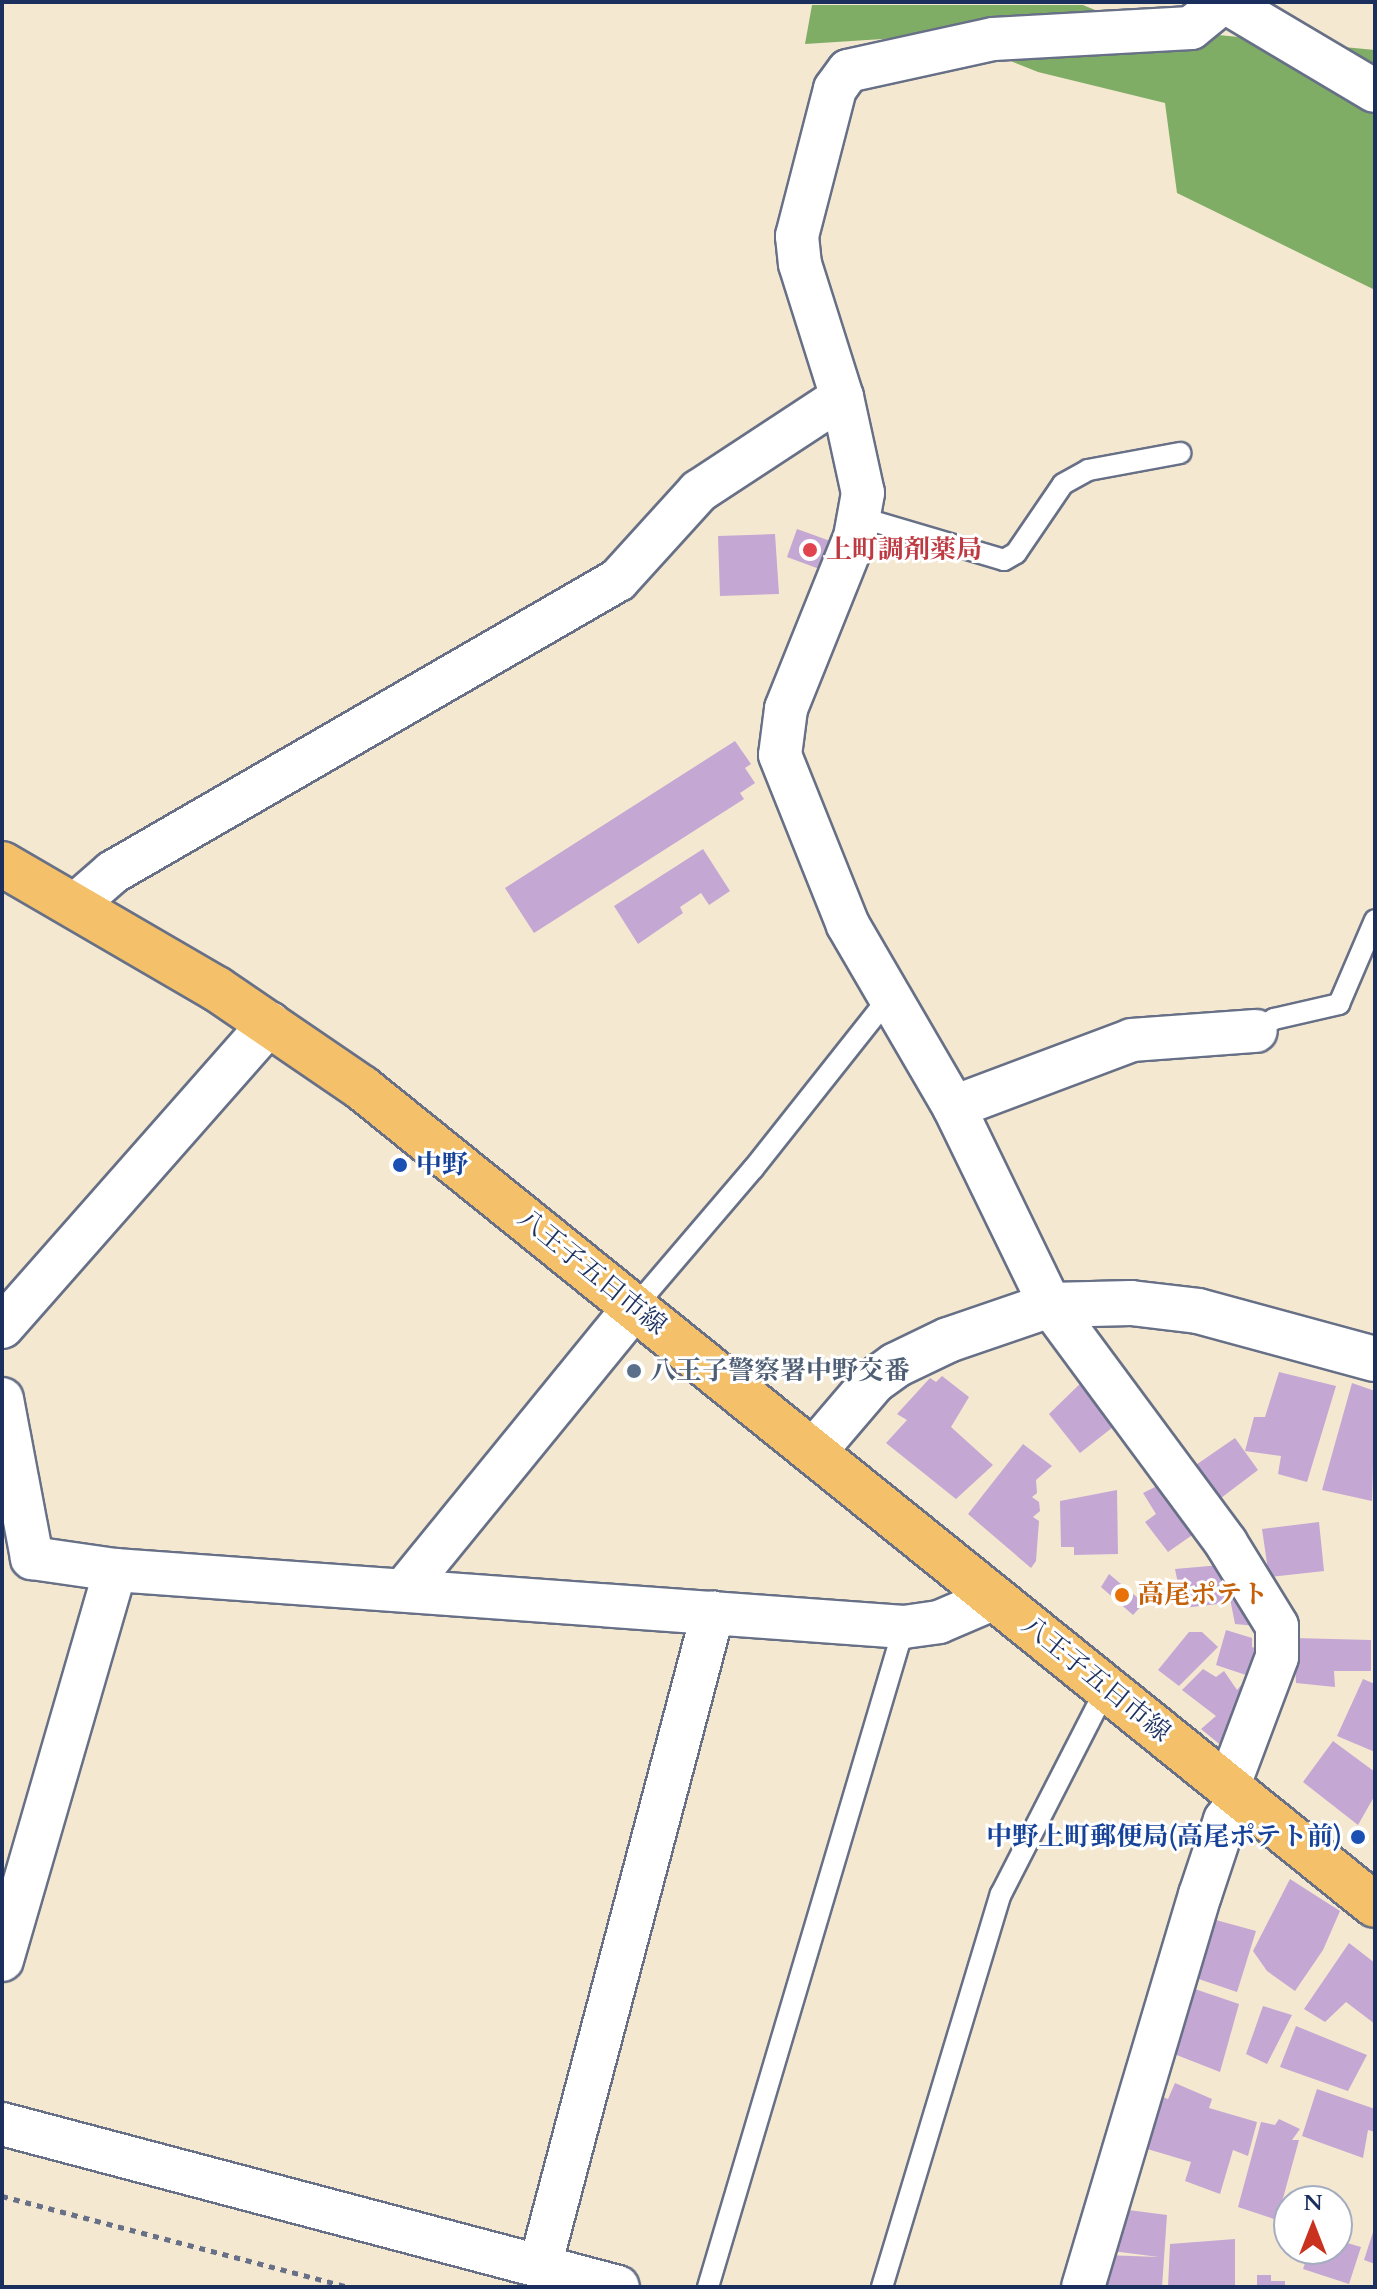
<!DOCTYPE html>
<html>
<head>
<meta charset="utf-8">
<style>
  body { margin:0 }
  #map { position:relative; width:1377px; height:2289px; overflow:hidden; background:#f4e8d1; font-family:Cardo,"Noto Serif JP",serif }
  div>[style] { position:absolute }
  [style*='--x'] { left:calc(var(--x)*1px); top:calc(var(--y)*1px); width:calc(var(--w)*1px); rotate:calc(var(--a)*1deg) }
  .forest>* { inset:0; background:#80ad66 }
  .building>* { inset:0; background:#c4a7d3 }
  .path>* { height:5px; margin-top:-2.5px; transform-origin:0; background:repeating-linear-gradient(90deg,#677086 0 6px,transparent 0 12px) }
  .roads { filter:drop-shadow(2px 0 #677086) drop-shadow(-2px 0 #677086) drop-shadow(0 2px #677086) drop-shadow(0 -2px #677086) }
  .service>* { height:20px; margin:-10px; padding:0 10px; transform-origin:10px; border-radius:10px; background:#fff }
  .minor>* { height:42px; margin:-21px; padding:0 21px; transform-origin:21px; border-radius:21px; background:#fff }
  .tertiary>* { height:44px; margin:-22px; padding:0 22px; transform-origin:22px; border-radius:22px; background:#fff }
  .primary>* { height:44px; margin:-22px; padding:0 22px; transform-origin:22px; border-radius:22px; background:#f4c16a }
  .dots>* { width:22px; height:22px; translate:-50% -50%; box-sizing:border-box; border:4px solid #fff; border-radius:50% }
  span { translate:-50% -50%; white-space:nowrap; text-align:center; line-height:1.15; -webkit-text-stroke:6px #fff; paint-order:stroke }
  .health-label { font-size:26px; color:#be3a42; font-weight:700 }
  .left { translate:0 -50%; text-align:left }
  .transit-label { font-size:26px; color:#164399; font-weight:700 }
  .right { translate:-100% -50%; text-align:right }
  .street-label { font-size:26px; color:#1b2f5e }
  .service-label { font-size:26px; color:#4e5e75; font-weight:700 }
  .food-label { font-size:26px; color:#c56008; font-weight:700 }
  .frame { position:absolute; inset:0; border:4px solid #1b2f5e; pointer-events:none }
  .north { position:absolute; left:1273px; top:2185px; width:80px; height:80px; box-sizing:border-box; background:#fff; border:2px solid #a4acbf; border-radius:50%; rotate:0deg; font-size:22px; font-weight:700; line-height:32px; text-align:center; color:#1b2f5e }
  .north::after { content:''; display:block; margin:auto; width:28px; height:36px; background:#c8321e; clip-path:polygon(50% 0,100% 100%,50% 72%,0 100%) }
</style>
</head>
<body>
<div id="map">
  <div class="forest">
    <div style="clip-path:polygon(812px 5px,1083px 5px,1165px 39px,1208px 34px,1375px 50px,1375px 290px,1177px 193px,1165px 103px,1038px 72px,945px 35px,805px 44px)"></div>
  </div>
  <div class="building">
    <div style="clip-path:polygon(797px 529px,833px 542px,822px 570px,787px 557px)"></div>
    <div style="clip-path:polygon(775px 534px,779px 594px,720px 596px,718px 536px)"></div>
    <div style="clip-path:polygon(735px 741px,751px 764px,745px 768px,755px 783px,740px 793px,744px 799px,534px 933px,505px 888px)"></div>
    <div style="clip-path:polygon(703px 849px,730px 891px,709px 905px,701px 893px,680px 907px,683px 913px,638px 944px,614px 906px)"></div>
    <div style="clip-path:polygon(1279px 1372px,1336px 1386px,1307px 1482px,1278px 1474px,1281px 1456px,1245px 1451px,1254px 1417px,1265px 1417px)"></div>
    <div style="clip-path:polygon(942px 1376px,969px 1397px,951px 1427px,993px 1465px,956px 1499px,886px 1443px,907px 1420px,897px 1414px,930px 1378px,936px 1382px)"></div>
    <div style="clip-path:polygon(1087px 1377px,1122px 1420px,1080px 1453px,1049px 1414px)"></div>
    <div style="clip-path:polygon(1352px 1383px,1375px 1391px,1372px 1501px,1322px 1490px)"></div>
    <div style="clip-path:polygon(1235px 1438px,1258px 1470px,1217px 1501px,1190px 1469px)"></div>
    <div style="clip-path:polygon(1023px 1444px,1052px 1466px,1036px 1480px,1037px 1493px,1032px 1497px,1039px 1502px,1040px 1511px,1033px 1517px,1039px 1521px,1036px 1561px,1031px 1568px,968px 1514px)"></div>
    <div style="clip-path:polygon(1161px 1484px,1198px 1531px,1168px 1552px,1145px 1522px,1156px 1514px,1143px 1493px)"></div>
    <div style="clip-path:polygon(1117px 1490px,1118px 1554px,1074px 1555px,1074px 1547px,1061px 1547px,1060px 1501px)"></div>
    <div style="clip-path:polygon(1319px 1522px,1324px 1571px,1269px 1577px,1262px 1529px)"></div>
    <div style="clip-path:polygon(1221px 1565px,1226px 1603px,1183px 1608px,1175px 1569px)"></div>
    <div style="clip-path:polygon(1109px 1574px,1144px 1603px,1133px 1615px,1101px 1587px)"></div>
    <div style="clip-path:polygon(1227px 1583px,1268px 1627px,1235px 1624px)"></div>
    <div style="clip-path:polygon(1226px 1630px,1252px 1638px,1252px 1647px,1268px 1653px,1261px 1680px,1216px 1665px)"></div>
    <div style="clip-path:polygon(1189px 1632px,1202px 1632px,1218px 1647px,1179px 1686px,1158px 1670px)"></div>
    <div style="clip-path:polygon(1294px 1638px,1371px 1640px,1371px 1671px,1334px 1671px,1335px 1687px,1296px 1683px)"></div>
    <div style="clip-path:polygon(1203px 1669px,1216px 1677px,1224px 1671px,1237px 1690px,1243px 1683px,1258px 1701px,1234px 1756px,1201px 1729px,1216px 1716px,1182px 1690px)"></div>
    <div style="clip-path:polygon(1363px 1679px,1375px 1684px,1375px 1752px,1337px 1736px)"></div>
    <div style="clip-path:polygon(1333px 1741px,1375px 1772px,1375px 1795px,1358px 1825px,1303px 1782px)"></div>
    <div style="clip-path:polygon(1290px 1879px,1340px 1911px,1323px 1950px,1295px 1991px,1267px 1971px,1253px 1951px)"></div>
    <div style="clip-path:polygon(1205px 1917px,1256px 1931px,1237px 1992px,1187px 1975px)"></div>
    <div style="clip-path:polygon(1349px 1943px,1375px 1963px,1375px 2024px,1346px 2002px,1325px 2022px,1304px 2009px)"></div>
    <div style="clip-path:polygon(1189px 1987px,1239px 2004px,1220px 2072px,1169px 2052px)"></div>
    <div style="clip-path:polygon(1263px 2006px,1292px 2015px,1267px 2064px,1246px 2054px)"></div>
    <div style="clip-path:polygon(1296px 2026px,1367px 2055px,1348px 2091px,1280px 2067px)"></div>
    <div style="clip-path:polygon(1175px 2083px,1212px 2099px,1209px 2108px,1257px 2122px,1248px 2156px,1233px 2150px,1220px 2194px,1185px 2181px,1191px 2162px,1144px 2148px,1158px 2095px,1168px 2099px)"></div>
    <div style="clip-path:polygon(1317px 2089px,1375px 2109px,1375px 2132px,1368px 2130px,1363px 2158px,1302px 2136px)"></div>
    <div style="clip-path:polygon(1279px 2119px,1300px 2129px,1292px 2140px,1299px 2140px,1277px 2220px,1238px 2207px,1261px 2122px,1275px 2125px)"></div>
    <div style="clip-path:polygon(1113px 2208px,1167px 2215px,1162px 2287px,1104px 2287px,1104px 2255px,1159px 2257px,1112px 2251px)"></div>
    <div style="clip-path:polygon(1374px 2229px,1375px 2229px,1375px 2264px,1364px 2260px)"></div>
    <div style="clip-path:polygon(1235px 2239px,1235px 2287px,1168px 2287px,1170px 2244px)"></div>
    <div style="clip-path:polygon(1337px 2240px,1361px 2247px,1349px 2284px,1303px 2269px,1310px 2249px,1337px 2249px)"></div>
    <div style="clip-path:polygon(1257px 2275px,1271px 2275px,1271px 2281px,1285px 2281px,1285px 2287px,1257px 2287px)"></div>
  </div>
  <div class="path">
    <div style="--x:2;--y:2196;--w:360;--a:14.7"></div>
  </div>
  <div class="roads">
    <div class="service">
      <div style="--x:859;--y:517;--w:151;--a:16.5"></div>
      <div style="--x:1004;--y:560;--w:14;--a:-30"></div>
      <div style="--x:1016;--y:553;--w:83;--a:-55.7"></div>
      <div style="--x:1063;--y:484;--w:29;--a:-29"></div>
      <div style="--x:1088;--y:470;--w:94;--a:-10.5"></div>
      <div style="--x:1256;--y:1031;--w:22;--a:-34"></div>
      <div style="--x:1274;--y:1019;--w:67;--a:-13"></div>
      <div style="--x:1339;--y:1004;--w:91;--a:-66.8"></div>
      <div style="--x:635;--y:1307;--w:182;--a:-49.5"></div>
      <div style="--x:753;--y:1169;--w:221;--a:-51.6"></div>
      <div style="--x:708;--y:2287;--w:688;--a:-73.46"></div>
      <div style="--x:882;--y:2287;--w:411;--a:-73.2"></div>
      <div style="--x:1001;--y:1894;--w:230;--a:-62.9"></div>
    </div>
    <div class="minor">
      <div style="--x:1223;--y:2;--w:41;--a:140.9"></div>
      <div style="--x:1191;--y:28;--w:198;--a:176.8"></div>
      <div style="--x:993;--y:39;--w:148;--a:167.6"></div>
      <div style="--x:848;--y:71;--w:22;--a:126"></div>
      <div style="--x:835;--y:89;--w:152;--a:104.5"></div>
      <div style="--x:797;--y:236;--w:28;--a:84"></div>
      <div style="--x:800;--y:264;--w:139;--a:72.5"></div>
      <div style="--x:842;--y:397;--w:98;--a:77.7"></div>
      <div style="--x:863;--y:493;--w:45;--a:100.3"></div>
      <div style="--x:855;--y:537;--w:185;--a:111.9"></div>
      <div style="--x:786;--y:709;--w:46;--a:97.4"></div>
      <div style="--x:780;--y:755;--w:183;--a:68.2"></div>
      <div style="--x:848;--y:925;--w:211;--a:59.8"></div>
      <div style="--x:954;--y:1107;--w:220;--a:64.1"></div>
      <div style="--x:1050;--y:1305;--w:296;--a:53.5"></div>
      <div style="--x:1226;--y:1543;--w:97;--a:58.4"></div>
      <div style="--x:1277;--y:1626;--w:31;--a:90"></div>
      <div style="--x:1277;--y:1657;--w:137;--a:110.6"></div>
      <div style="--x:1225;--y:2;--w:174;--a:30.7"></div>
      <div style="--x:75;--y:905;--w:50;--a:-41"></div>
      <div style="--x:113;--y:872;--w:583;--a:-30.04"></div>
      <div style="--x:618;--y:580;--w:120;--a:-47.7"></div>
      <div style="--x:699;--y:491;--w:171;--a:-33.3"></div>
      <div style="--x:954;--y:1107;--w:190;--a:-20.6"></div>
      <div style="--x:1132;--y:1040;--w:124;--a:-4.2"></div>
      <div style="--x:2;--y:1327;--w:405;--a:-48.6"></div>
      <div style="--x:2;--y:1399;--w:162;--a:79.3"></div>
      <div style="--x:32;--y:1558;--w:84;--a:8.2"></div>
      <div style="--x:115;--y:1570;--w:791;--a:4.13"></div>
      <div style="--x:904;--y:1627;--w:35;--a:-8"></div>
      <div style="--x:939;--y:1622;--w:61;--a:-23.2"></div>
      <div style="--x:404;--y:1590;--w:365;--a:-50.8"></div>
      <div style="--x:2;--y:1960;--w:406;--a:-73.8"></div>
      <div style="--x:2;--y:2124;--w:637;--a:14.82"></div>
      <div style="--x:540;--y:2266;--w:676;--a:-75.18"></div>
      <div style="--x:1083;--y:2287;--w:409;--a:-73.4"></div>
      <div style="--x:1200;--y:1895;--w:79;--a:-71.6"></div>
      <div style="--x:1225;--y:1820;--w:29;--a:-52"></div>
    </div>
    <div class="tertiary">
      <div style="--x:815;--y:1450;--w:91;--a:-49.5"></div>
      <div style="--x:874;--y:1381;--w:27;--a:-36"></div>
      <div style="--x:896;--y:1365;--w:58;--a:-25.7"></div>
      <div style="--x:948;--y:1340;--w:108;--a:-18.9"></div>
      <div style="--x:1050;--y:1305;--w:81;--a:-1.4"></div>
      <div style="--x:1131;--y:1303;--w:67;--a:6.8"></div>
      <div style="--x:1198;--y:1311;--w:183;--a:15.2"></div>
    </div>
    <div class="primary">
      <div style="--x:2;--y:864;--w:249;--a:30.2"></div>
      <div style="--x:217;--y:989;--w:176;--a:34.3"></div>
      <div style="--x:362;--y:1088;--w:1301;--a:38.89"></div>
    </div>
  </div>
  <div class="dots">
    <div style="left:810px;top:550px;background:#e0444e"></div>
    <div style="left:400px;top:1165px;background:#1a4fb4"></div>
    <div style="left:634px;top:1371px;background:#5c6f8a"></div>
    <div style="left:1122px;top:1595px;background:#e8710a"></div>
    <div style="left:1358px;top:1837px;background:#1a4fb4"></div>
  </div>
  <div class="health-label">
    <span class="left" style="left:826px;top:550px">上町調剤薬局</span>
  </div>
  <div class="transit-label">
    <span class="left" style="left:416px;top:1165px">中野</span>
    <span class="right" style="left:1342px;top:1837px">中野上町郵便局(高尾ポテト前)</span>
  </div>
  <div class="street-label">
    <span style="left:592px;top:1272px;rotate:39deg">八王子五日市線</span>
    <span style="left:1096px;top:1679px;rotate:39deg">八王子五日市線</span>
  </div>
  <div class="service-label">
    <span class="left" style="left:650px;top:1371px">八王子警察署中野交番</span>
  </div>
  <div class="food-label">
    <span class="left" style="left:1138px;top:1595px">高尾ポテト</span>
  </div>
  <div class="frame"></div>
  <div class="north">N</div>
</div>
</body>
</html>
